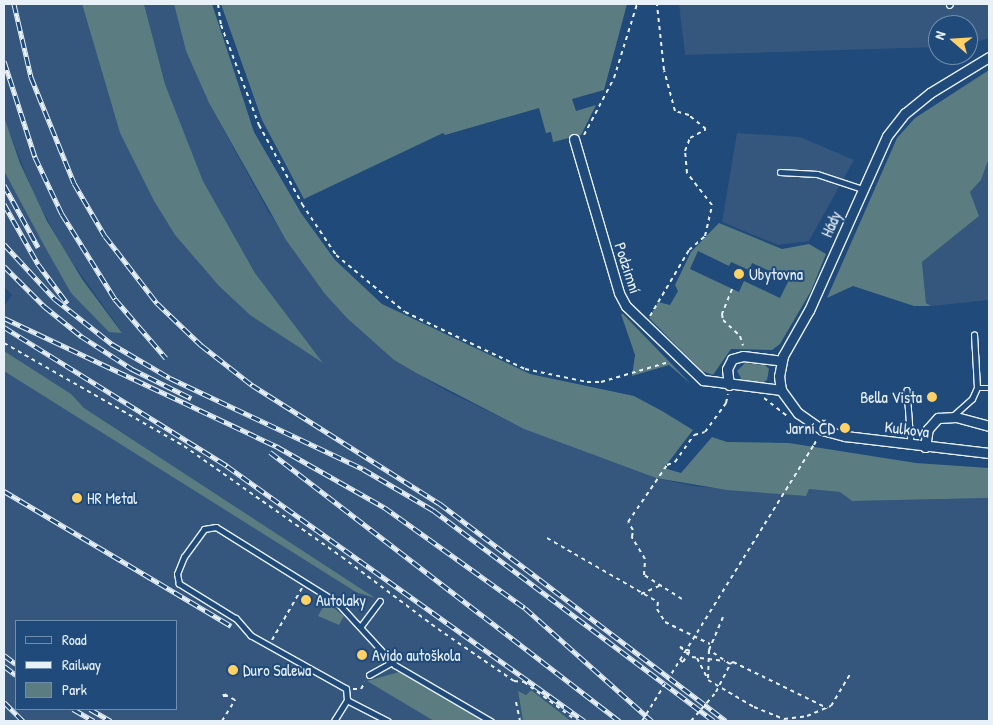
<!DOCTYPE html>
<html>
<head>
<meta charset="utf-8">
<style>
  body { margin:0 }
  #map { position:relative; width:993px; height:725px; overflow:hidden; background:#1f4a7a; font-family:"Patrick Hand",sans-serif }
  div>[style] { position:absolute }
  [style*='--x'] { left:calc(var(--x)*1px); top:calc(var(--y)*1px); width:calc(var(--w)*1px); rotate:calc(var(--a)*1deg) }
  .built>* { inset:0; background:#35577e }
  .green>* { inset:0; background:#5b7c81 }
  .path>* { height:2px; margin-top:-1px; transform-origin:0; background:repeating-linear-gradient(90deg,#e8f1f8 0 4px,transparent 0 8px) }
  .roads { filter:drop-shadow(1px 0 #e8f1f8) drop-shadow(-1px 0 #e8f1f8) drop-shadow(0 1px #e8f1f8) drop-shadow(0 -1px #e8f1f8) }
  .service>* { height:4.5px; margin:-2.25px; padding:0 2.25px; transform-origin:2.25px; border-radius:2.25px; background:#1f4a7a }
  .minor>* { height:9px; margin:-4.5px; padding:0 4.5px; transform-origin:4.5px; border-radius:4.5px; background:#1f4a7a }
  .rail>* { height:5px; margin-top:-2.5px; transform-origin:0; background:repeating-linear-gradient(90deg,#1f4a7a 0 9px,#e8f1f8 0 18px); box-sizing:border-box; border-block:1px solid #e8f1f8 }
  .path-bridge>* { height:2px; margin-top:-1px; transform-origin:0; background:repeating-linear-gradient(90deg,#e8f1f8 0 4px,transparent 0 8px) }
  .dots>* { width:14px; height:14px; translate:-50% -50%; box-sizing:border-box; border:2px solid #1f4a7a; border-radius:50% }
  span { translate:-50% -50%; white-space:nowrap; text-align:center; line-height:1.15; -webkit-text-stroke:4px #1f4a7a; paint-order:stroke }
  .street-label { font-size:16px; color:#e8f1f8 }
  .poi-label { font-size:16px; color:#e8f1f8 }
  .left { translate:0 -50%; text-align:left }
  .right { translate:-100% -50%; text-align:right }
  .frame { position:absolute; inset:0; border:5px solid #e8f1f8; pointer-events:none }
  .legend { position:absolute; left:15px; top:620px; width:162px; height:90px; box-sizing:border-box; background:#1f4a7a; border:1px solid #6f8dac; margin:0; padding:6px 9px; list-style:none; font-size:15px; color:#e8f1f8 }
  .legend li { display:flex; align-items:center; gap:10px; height:25px }
  .legend b { width:25px; border:1px solid #6f8dac }
  .north { position:absolute; left:928px; top:15px; width:50px; height:50px; box-sizing:border-box; background:#1f4a7a; border:1px solid #6f8dac; border-radius:50%; rotate:289deg; font-size:14px; font-weight:700; line-height:20px; text-align:center; color:#e8f1f8 }
  .north::after { content:''; display:block; margin:auto; width:18px; height:22px; background:#ffd166; clip-path:polygon(50% 0,100% 100%,50% 72%,0 100%) }
</style>
</head>
<body>
<div id="map">
  <div class="built">
    <div style="clip-path:polygon(evenodd,4px 4px,82px 4px,120px 133px,154px 201px,175px 235px,219px 286px,250px 315px,322px 362px,255px 273px,203px 181px,165px 84px,144px 4px,174px 4px,186px 51px,209px 103px,268px 211px,325px 294px,394px 360px,447px 391px,524px 429px,656px 478px,693px 486px,805px 496px,809px 489px,840px 492px,852px 501px,989px 498px,989px 721px,571px 721px,531px 690px,526px 695px,518px 691px,523px 721px,4px 721px,4px 306px,12px 295px,4px 287px,4px 171px,71px 293px,122px 332px,64px 251px,34px 194px,9px 132px,4px 117px,4px 4px,16px 621px,176px 621px,176px 709px,16px 709px,16px 621px)"></div>
    <div style="clip-path:polygon(679px 4px,989px 4px,989px 38px,968px 45px,968px 25px,938px 25px,938px 47px,685px 55px)"></div>
    <div style="clip-path:polygon(737px 133px,800px 137px,854px 160px,809px 241px,778px 245px,722px 222px)"></div>
    <div style="clip-path:polygon(989px 158px,989px 300px,931px 306px,926px 303px,922px 262px,979px 216px,970px 192px,981px 180px)"></div>
  </div>
  <div class="green">
    <div style="clip-path:polygon(82px 4px,144px 4px,165px 84px,203px 181px,255px 273px,323px 363px,250px 315px,219px 286px,175px 235px,154px 201px,120px 133px)"></div>
    <div style="clip-path:polygon(174px 4px,212px 4px,254px 132px,301px 213px,335px 260px,382px 304px,530px 374px,634px 396px,662px 411px,693px 430px,664px 468px,681px 473px,712px 437px,727px 442px,789px 443px,916px 463px,989px 468px,989px 498px,852px 501px,840px 492px,809px 489px,806px 496px,727px 490px,656px 478px,524px 429px,418px 374px,394px 360px,347px 318px,325px 294px,286px 240px,209px 103px,186px 51px)"></div>
    <div style="clip-path:polygon(221px 4px,627px 4px,604px 90px,572px 99px,576px 111px,596px 105px,581px 135px,553px 142px,551px 132px,546px 133px,539px 108px,445px 135px,443px 133px,304px 199px,262px 120px)"></div>
    <div style="clip-path:polygon(989px 70px,989px 158px,981px 180px,970px 192px,979px 216px,922px 262px,926px 303px,931px 306px,914px 306px,853px 286px,827px 298px,897px 138px,915px 118px)"></div>
    <div style="clip-path:polygon(4px 117px,20px 163px,47px 221px,82px 279px,122px 333px,109px 332px,71px 293px,45px 247px,4px 171px)"></div>
    <div style="clip-path:polygon(evenodd,719px 223px,782px 249px,809px 244px,826px 254px,811px 291px,780px 344px,772px 350px,731px 349px,713px 375px,702px 371px,649px 318px,658px 302px,670px 305px,678px 291px,675px 285px,691px 252px,719px 223px,698px 251px,729px 266px,731px 262px,749px 270px,752px 263px,789px 280px,780px 298px,744px 281px,739px 292px,690px 269px,698px 251px)"></div>
    <div style="clip-path:polygon(621px 314px,623px 314px,691px 384px,669px 365px,632px 376px,635px 355px)"></div>
    <div style="clip-path:polygon(4px 351px,71px 394px,84px 408px,375px 598px,356px 592px,4px 371px)"></div>
    <div style="clip-path:polygon(745px 363px,765px 365px,769px 369px,767px 380px,761px 383px,742px 380px,737px 371px)"></div>
    <div style="clip-path:polygon(326px 602px,344px 616px,339px 625px,318px 616px)"></div>
    <div style="clip-path:polygon(399px 672px,475px 716px,482px 721px,434px 721px,367px 681px)"></div>
    <div style="clip-path:polygon(531px 690px,571px 721px,523px 721px,518px 691px,526px 695px)"></div>
  </div>
  <div class="path">
    <div style="--x:218;--y:4;--w:21;--a:82"></div>
    <div style="--x:221;--y:25;--w:107;--a:69.2"></div>
    <div style="--x:259;--y:125;--w:90;--a:61.4"></div>
    <div style="--x:302;--y:204;--w:61;--a:56.3"></div>
    <div style="--x:336;--y:255;--w:89;--a:39.6"></div>
    <div style="--x:405;--y:312;--w:133;--a:25.4"></div>
    <div style="--x:525;--y:369;--w:63;--a:11.8"></div>
    <div style="--x:587;--y:382;--w:14;--a:0"></div>
    <div style="--x:601;--y:382;--w:71;--a:-16.4"></div>
    <div style="--x:584;--y:135;--w:64;--a:-62.2"></div>
    <div style="--x:614;--y:78;--w:77;--a:-72.7"></div>
    <div style="--x:732;--y:289;--w:27;--a:112"></div>
    <div style="--x:722;--y:314;--w:6;--a:81"></div>
    <div style="--x:723;--y:320;--w:23;--a:43"></div>
    <div style="--x:740;--y:336;--w:10;--a:73"></div>
    <div style="--x:650;--y:316;--w:77;--a:-59.4"></div>
    <div style="--x:689;--y:250;--w:21;--a:-41"></div>
    <div style="--x:705;--y:236;--w:32;--a:-77"></div>
    <div style="--x:712;--y:205;--w:41;--a:-128"></div>
    <div style="--x:687;--y:173;--w:22;--a:-95"></div>
    <div style="--x:685;--y:151;--w:14;--a:-69"></div>
    <div style="--x:690;--y:138;--w:18;--a:-29"></div>
    <div style="--x:706;--y:129;--w:22;--a:-141"></div>
    <div style="--x:689;--y:115;--w:15;--a:-164"></div>
    <div style="--x:675;--y:111;--w:42;--a:-105"></div>
    <div style="--x:664;--y:70;--w:66;--a:-96.1"></div>
    <div style="--x:4;--y:343;--w:207;--a:29.8"></div>
    <div style="--x:184;--y:446;--w:193;--a:35.1"></div>
    <div style="--x:342;--y:557;--w:120;--a:36.9"></div>
    <div style="--x:438;--y:629;--w:92;--a:34.4"></div>
    <div style="--x:514;--y:681;--w:10;--a:6"></div>
    <div style="--x:524;--y:682;--w:66;--a:36.3"></div>
    <div style="--x:764;--y:398;--w:31;--a:38"></div>
    <div style="--x:814;--y:445;--w:7;--a:-63"></div>
    <div style="--x:547;--y:538;--w:128;--a:30"></div>
    <div style="--x:658;--y:602;--w:7;--a:98"></div>
    <div style="--x:657;--y:609;--w:15;--a:58"></div>
    <div style="--x:665;--y:622;--w:50;--a:26.1"></div>
    <div style="--x:641;--y:594;--w:20;--a:-24"></div>
    <div style="--x:682;--y:599;--w:45;--a:-147.7"></div>
    <div style="--x:644;--y:575;--w:16;--a:-86"></div>
    <div style="--x:645;--y:559;--w:26;--a:-121"></div>
    <div style="--x:632;--y:537;--w:7;--a:-82"></div>
    <div style="--x:633;--y:530;--w:9;--a:-122"></div>
    <div style="--x:628;--y:522;--w:69;--a:-55.6"></div>
    <div style="--x:667;--y:465;--w:9;--a:-21"></div>
    <div style="--x:675;--y:462;--w:33;--a:-55"></div>
    <div style="--x:694;--y:435;--w:11;--a:-15"></div>
    <div style="--x:705;--y:432;--w:36;--a:-54"></div>
    <div style="--x:726;--y:403;--w:9;--a:-77"></div>
    <div style="--x:723;--y:617;--w:36;--a:113"></div>
    <div style="--x:709;--y:650;--w:30;--a:92"></div>
    <div style="--x:708;--y:680;--w:53;--a:30.4"></div>
    <div style="--x:754;--y:707;--w:32;--a:22"></div>
    <div style="--x:784;--y:719;--w:23;--a:-7"></div>
    <div style="--x:807;--y:716;--w:26;--a:-23"></div>
    <div style="--x:831;--y:706;--w:39;--a:-59"></div>
    <div style="--x:272;--y:640;--w:60;--a:-60"></div>
    <div style="--x:680;--y:647;--w:16;--a:40"></div>
    <div style="--x:692;--y:657;--w:33;--a:7"></div>
    <div style="--x:697;--y:658;--w:22;--a:63"></div>
    <div style="--x:680;--y:660;--w:4;--a:34"></div>
    <div style="--x:683;--y:662;--w:13;--a:-58"></div>
    <div style="--x:690;--y:651;--w:11;--a:-158"></div>
    <div style="--x:730;--y:664;--w:4;--a:-34"></div>
    <div style="--x:733;--y:662;--w:105;--a:26.1"></div>
    <div style="--x:353;--y:689;--w:8;--a:0"></div>
    <div style="--x:361;--y:689;--w:8;--a:-60"></div>
    <div style="--x:516;--y:702;--w:19;--a:78"></div>
    <div style="--x:222;--y:721;--w:25;--a:-58"></div>
    <div style="--x:235;--y:700;--w:13;--a:-151"></div>
    <div style="--x:224;--y:694;--w:2;--a:117"></div>
    <div style="--x:223;--y:696;--w:6;--a:0"></div>
    <div style="--x:691;--y:721;--w:38;--a:-49"></div>
    <div style="--x:716;--y:692;--w:31;--a:-63"></div>
    <div style="--x:730;--y:664;--w:25;--a:-146"></div>
  </div>
  <div class="roads">
    <div class="service">
      <div style="--x:949;--y:5;--w:1;--a:-45"></div>
      <div style="--x:780;--y:172;--w:37;--a:3"></div>
      <div style="--x:817;--y:174;--w:48;--a:18.1"></div>
      <div style="--x:977;--y:388;--w:12;--a:0"></div>
      <div style="--x:907;--y:390;--w:53;--a:85.7"></div>
      <div style="--x:954;--y:415;--w:24;--a:-42"></div>
      <div style="--x:972;--y:399;--w:12;--a:-66"></div>
      <div style="--x:977;--y:388;--w:53;--a:-93.2"></div>
      <div style="--x:361;--y:626;--w:31;--a:-53"></div>
      <div style="--x:369;--y:675;--w:26;--a:-29"></div>
      <div style="--x:347;--y:700;--w:46;--a:27.1"></div>
      <div style="--x:334;--y:721;--w:25;--a:-58"></div>
      <div style="--x:347;--y:700;--w:11;--a:-95"></div>
      <div style="--x:346;--y:689;--w:109;--a:-150.8"></div>
      <div style="--x:251;--y:636;--w:23;--a:-131"></div>
      <div style="--x:236;--y:619;--w:67;--a:-148.4"></div>
      <div style="--x:179;--y:584;--w:10;--a:-101"></div>
      <div style="--x:177;--y:574;--w:18;--a:-68"></div>
      <div style="--x:184;--y:557;--w:34;--a:-54"></div>
      <div style="--x:204;--y:529;--w:12;--a:-9"></div>
      <div style="--x:216;--y:527;--w:144;--a:31.9"></div>
      <div style="--x:338;--y:603;--w:84;--a:47.4"></div>
      <div style="--x:395;--y:665;--w:111;--a:30.3"></div>
    </div>
    <div class="minor">
      <div style="--x:989;--y:57;--w:69;--a:148.6"></div>
      <div style="--x:930;--y:93;--w:32;--a:141"></div>
      <div style="--x:905;--y:113;--w:29;--a:128"></div>
      <div style="--x:887;--y:136;--w:191;--a:114.1"></div>
      <div style="--x:809;--y:310;--w:53;--a:119.5"></div>
      <div style="--x:783;--y:356;--w:20;--a:101"></div>
      <div style="--x:779;--y:376;--w:14;--a:82"></div>
      <div style="--x:781;--y:390;--w:29;--a:54"></div>
      <div style="--x:798;--y:413;--w:29;--a:35"></div>
      <div style="--x:822;--y:430;--w:24;--a:15"></div>
      <div style="--x:845;--y:436;--w:145;--a:6.7"></div>
      <div style="--x:574;--y:139;--w:160;--a:73.7"></div>
      <div style="--x:619;--y:293;--w:15;--a:62"></div>
      <div style="--x:626;--y:306;--w:107;--a:43.9"></div>
      <div style="--x:703;--y:380;--w:79;--a:7.3"></div>
      <div style="--x:729;--y:385;--w:16;--a:-97"></div>
      <div style="--x:727;--y:369;--w:11;--a:-63"></div>
      <div style="--x:732;--y:359;--w:11;--a:-15"></div>
      <div style="--x:743;--y:356;--w:38;--a:7"></div>
      <div style="--x:925;--y:447;--w:18;--a:-81"></div>
      <div style="--x:928;--y:429;--w:15;--a:-48"></div>
      <div style="--x:938;--y:418;--w:18;--a:-3"></div>
      <div style="--x:956;--y:417;--w:34;--a:15"></div>
    </div>
  </div>
  <div class="rail">
    <div style="--x:14;--y:4;--w:75;--a:76.9"></div>
    <div style="--x:31;--y:77;--w:114;--a:67.9"></div>
    <div style="--x:74;--y:183;--w:61;--a:59.7"></div>
    <div style="--x:105;--y:236;--w:85;--a:52.2"></div>
    <div style="--x:157;--y:303;--w:61;--a:43.7"></div>
    <div style="--x:201;--y:345;--w:65;--a:38.1"></div>
    <div style="--x:252;--y:385;--w:221;--a:32.3"></div>
    <div style="--x:439;--y:503;--w:360;--a:37.2"></div>
    <div style="--x:4;--y:61;--w:101;--a:72.1"></div>
    <div style="--x:35;--y:157;--w:63;--a:64.7"></div>
    <div style="--x:62;--y:214;--w:100;--a:58.1"></div>
    <div style="--x:115;--y:299;--w:78;--a:49.2"></div>
    <div style="--x:4;--y:185;--w:71;--a:61.3"></div>
    <div style="--x:4;--y:204;--w:69;--a:60.5"></div>
    <div style="--x:38;--y:264;--w:49;--a:53.4"></div>
    <div style="--x:4;--y:244;--w:75;--a:47.2"></div>
    <div style="--x:55;--y:299;--w:73;--a:38.3"></div>
    <div style="--x:112;--y:344;--w:67;--a:30.4"></div>
    <div style="--x:170;--y:378;--w:213;--a:25.2"></div>
    <div style="--x:363;--y:469;--w:81;--a:30.4"></div>
    <div style="--x:433;--y:510;--w:351;--a:36.9"></div>
    <div style="--x:4;--y:266;--w:57;--a:45"></div>
    <div style="--x:44;--y:306;--w:48;--a:39"></div>
    <div style="--x:81;--y:336;--w:61;--a:32.9"></div>
    <div style="--x:132;--y:369;--w:66;--a:26.2"></div>
    <div style="--x:4;--y:318;--w:301;--a:25.2"></div>
    <div style="--x:276;--y:446;--w:124;--a:29.5"></div>
    <div style="--x:384;--y:507;--w:173;--a:35.6"></div>
    <div style="--x:525;--y:608;--w:170;--a:41.7"></div>
    <div style="--x:4;--y:327;--w:263;--a:31.9"></div>
    <div style="--x:227;--y:466;--w:439;--a:35.5"></div>
    <div style="--x:270;--y:452;--w:441;--a:37.6"></div>
    <div style="--x:4;--y:491;--w:264;--a:30.7"></div>
    <div style="--x:4;--y:655;--w:15;--a:37"></div>
    <div style="--x:4;--y:666;--w:15;--a:37"></div>
    <div style="--x:4;--y:702;--w:27;--a:45"></div>
    <div style="--x:73;--y:709;--w:24;--a:30"></div>
    <div style="--x:90;--y:709;--w:24;--a:30"></div>
  </div>
  <div class="path-bridge">
    <div style="--x:642;--y:721;--w:325;--a:-58.1"></div>
  </div>
  <div class="dots">
    <div style="left:739px;top:274px;background:#ffd166"></div>
    <div style="left:932px;top:397px;background:#ffd166"></div>
    <div style="left:845px;top:428px;background:#ffd166"></div>
    <div style="left:77px;top:498px;background:#ffd166"></div>
    <div style="left:306px;top:600px;background:#ffd166"></div>
    <div style="left:362px;top:655px;background:#ffd166"></div>
    <div style="left:233px;top:670px;background:#ffd166"></div>
  </div>
  <div class="street-label">
    <span style="left:831px;top:224px;rotate:-66deg">Hády</span>
    <span style="left:628px;top:268px;rotate:72deg">Podzimní</span>
    <span style="left:907px;top:429px;rotate:7deg">Kulkova</span>
  </div>
  <div class="poi-label">
    <span class="left" style="left:749px;top:274px">Ubytovna</span>
    <span class="right" style="left:922px;top:397px">Bella Vista</span>
    <span class="right" style="left:835px;top:428px">Jarní ČD</span>
    <span class="left" style="left:87px;top:498px">HR Metal</span>
    <span class="left" style="left:316px;top:600px">Autolaky</span>
    <span class="left" style="left:372px;top:655px">Avido autoškola</span>
    <span class="left" style="left:243px;top:670px">Duro Salewa</span>
  </div>
  <div class="frame"></div>
  <ul class="legend">
  <li><b style="height:6px;background:#1f4a7a"></b>Road</li>
  <li><b style="height:6px;background:#e8f1f8"></b>Railway</li>
  <li><b style="height:14px;background:#5b7c81"></b>Park</li>
  </ul>
  <div class="north">N</div>
</div>
</body>
</html>
